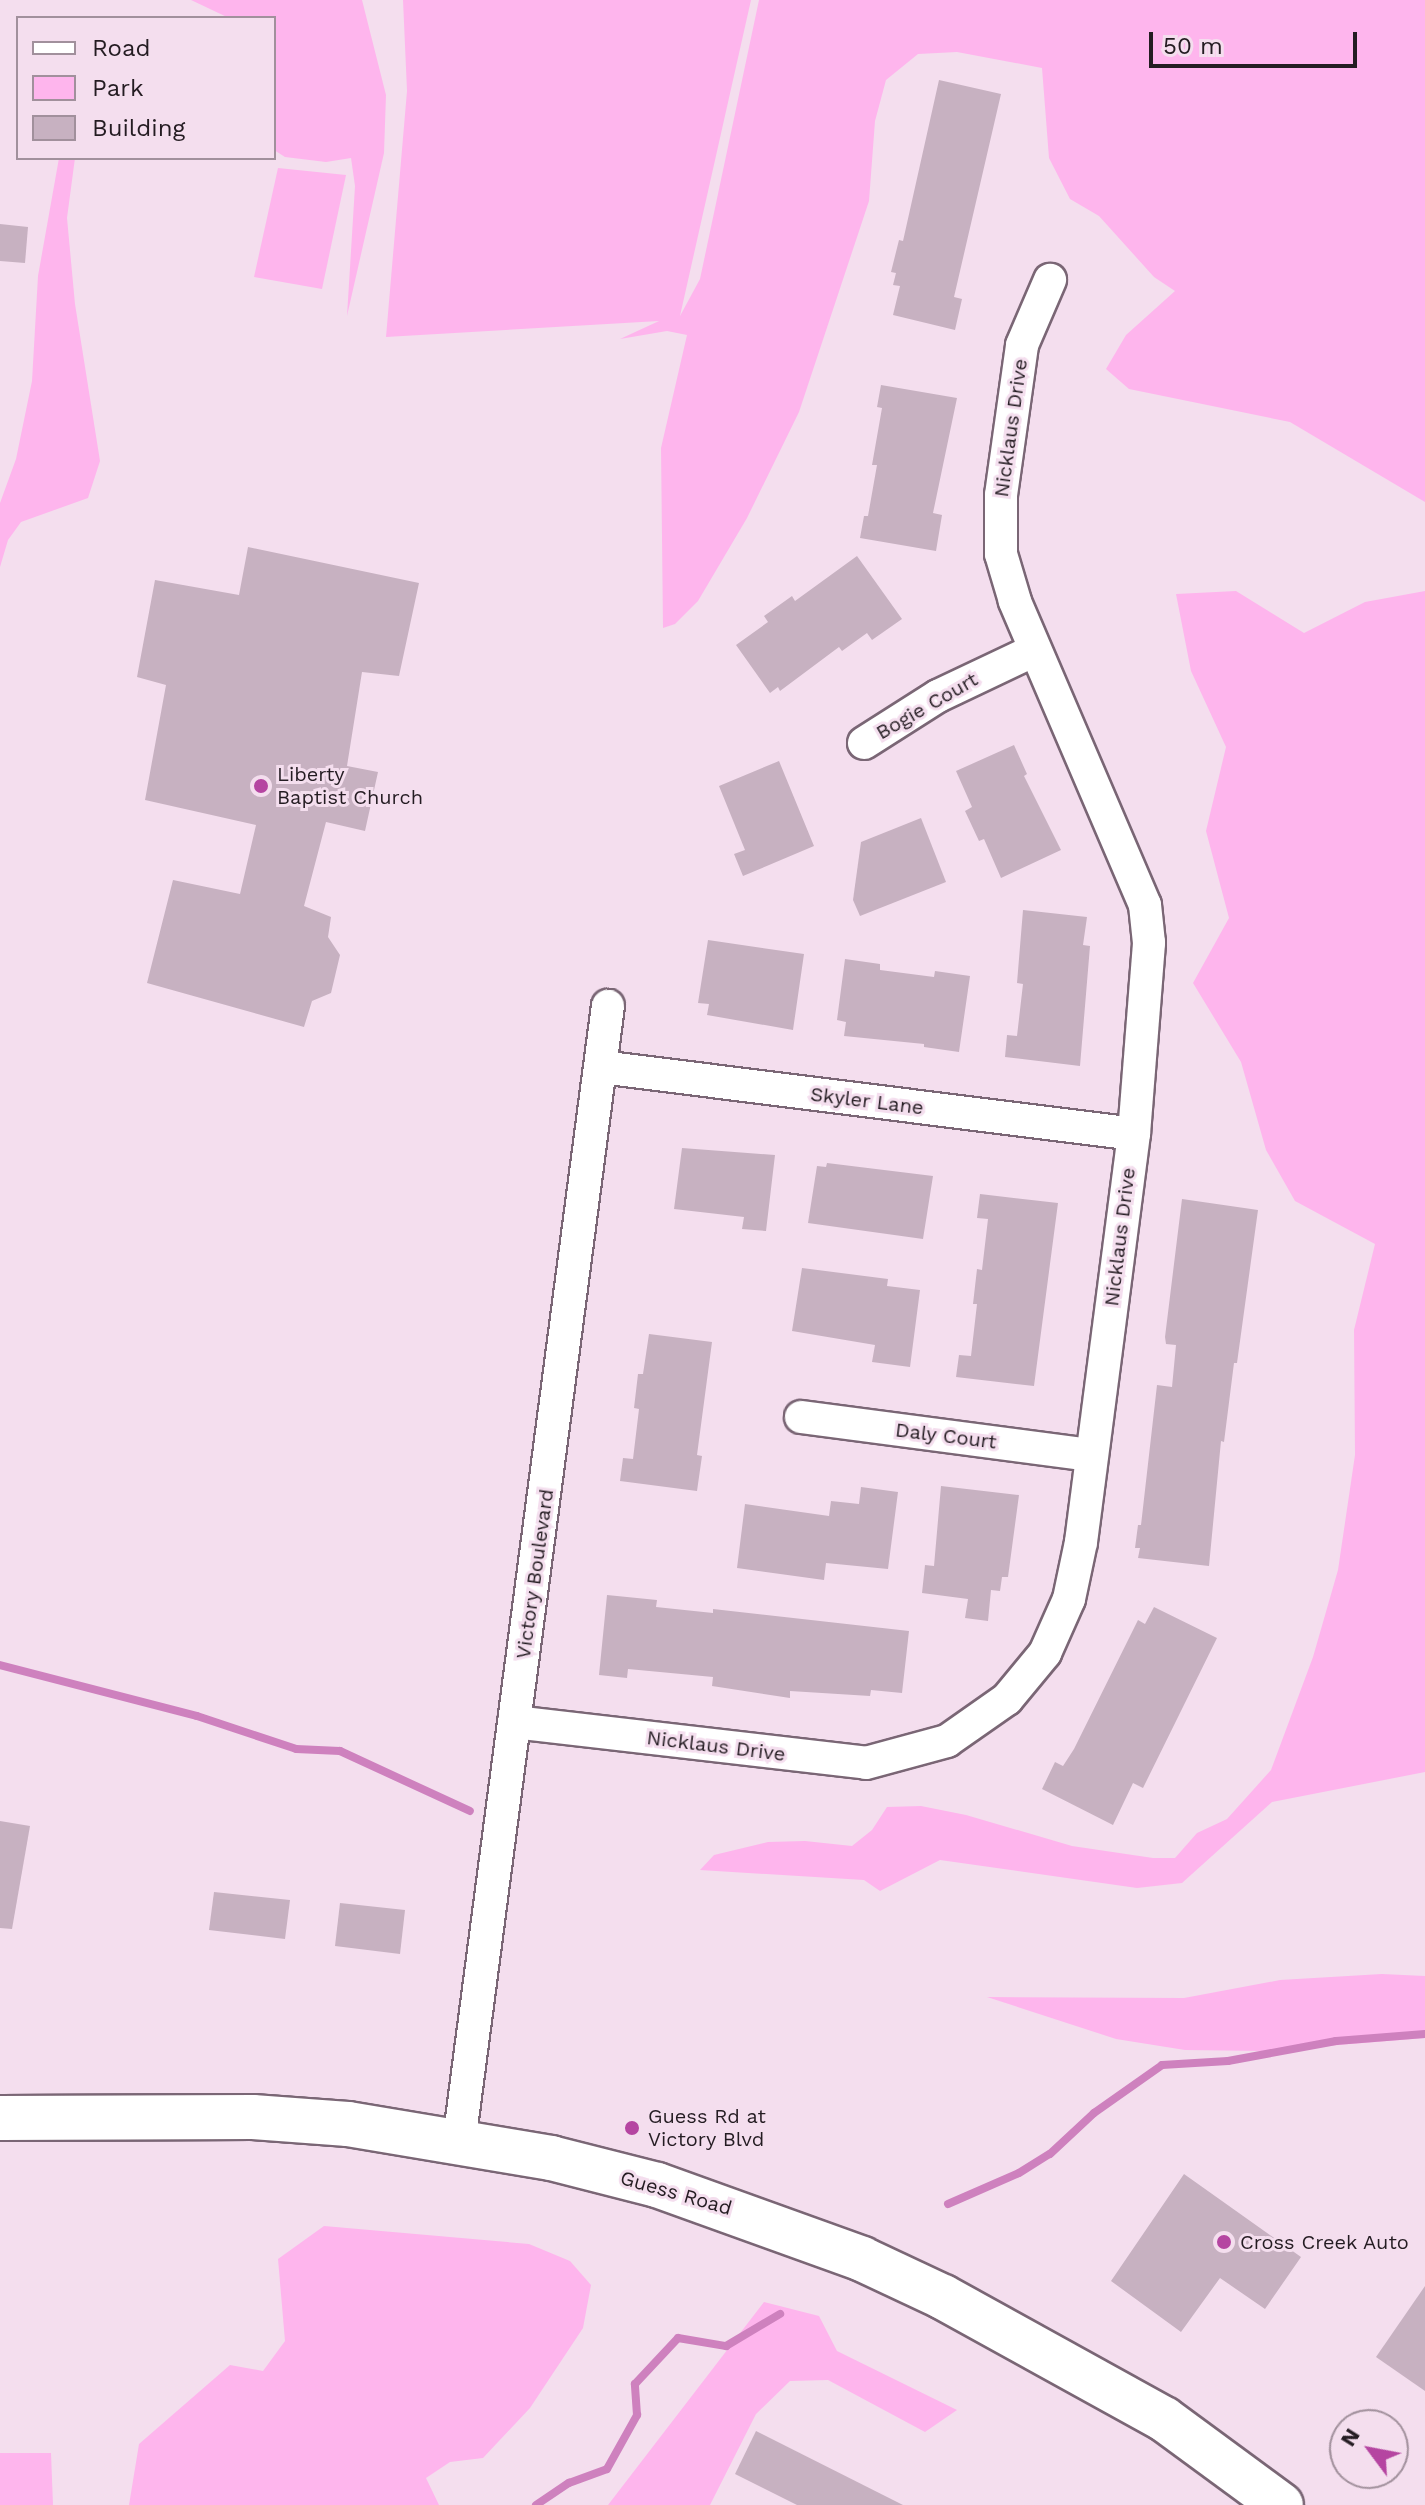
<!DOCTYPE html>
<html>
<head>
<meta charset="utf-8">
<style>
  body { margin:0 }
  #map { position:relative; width:1425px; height:2505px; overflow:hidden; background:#f4deee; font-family:"Work Sans",sans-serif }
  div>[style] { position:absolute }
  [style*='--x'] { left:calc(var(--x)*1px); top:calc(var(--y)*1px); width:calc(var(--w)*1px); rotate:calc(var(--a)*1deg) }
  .green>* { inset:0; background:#feb5ed }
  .stream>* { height:8px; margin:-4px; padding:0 4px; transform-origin:4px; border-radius:4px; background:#ce81be }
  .building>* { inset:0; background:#c7b1c1 }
  .roads { filter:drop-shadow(2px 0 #7a6675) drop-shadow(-2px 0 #7a6675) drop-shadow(0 2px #7a6675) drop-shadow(0 -2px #7a6675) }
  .street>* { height:32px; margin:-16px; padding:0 16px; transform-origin:16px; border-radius:16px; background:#fff }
  .secondary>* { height:44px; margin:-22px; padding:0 22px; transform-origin:22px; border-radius:22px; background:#fff }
  .dots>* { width:22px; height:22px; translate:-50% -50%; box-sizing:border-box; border:4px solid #f4deee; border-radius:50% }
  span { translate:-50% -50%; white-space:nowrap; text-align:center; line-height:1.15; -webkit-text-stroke:6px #f4deee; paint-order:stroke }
  .street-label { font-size:20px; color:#241c22 }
  .poi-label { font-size:20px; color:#241c22 }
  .left { translate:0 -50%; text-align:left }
  .legend { position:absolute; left:16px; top:16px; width:260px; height:144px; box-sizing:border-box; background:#f4deee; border:2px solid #a1909c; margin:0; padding:10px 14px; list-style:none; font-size:24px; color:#241c22 }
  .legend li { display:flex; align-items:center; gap:16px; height:40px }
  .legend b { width:40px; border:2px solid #a1909c }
  .north { position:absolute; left:1329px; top:2409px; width:80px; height:80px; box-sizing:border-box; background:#f4deee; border:2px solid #a1909c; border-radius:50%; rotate:302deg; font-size:22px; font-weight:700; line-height:32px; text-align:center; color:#241c22 }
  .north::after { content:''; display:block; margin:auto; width:28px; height:36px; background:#b545a1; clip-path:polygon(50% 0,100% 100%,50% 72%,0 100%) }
  .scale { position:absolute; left:1149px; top:32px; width:208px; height:36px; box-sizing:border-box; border:4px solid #241c22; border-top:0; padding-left:10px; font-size:24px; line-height:28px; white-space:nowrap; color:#241c22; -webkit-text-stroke:6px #f4deee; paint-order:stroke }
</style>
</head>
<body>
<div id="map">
  <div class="green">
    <div style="clip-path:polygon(191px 0,362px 0,386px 95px,384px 153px,347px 316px,355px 186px,351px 158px,326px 162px,285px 157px,274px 150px,274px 18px,229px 18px)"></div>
    <div style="clip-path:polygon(403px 0,751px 0,680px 316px,700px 279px,759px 0,1425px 0,1425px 502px,1290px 422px,1129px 389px,1106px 369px,1126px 335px,1175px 291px,1154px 277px,1099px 216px,1070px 199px,1049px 158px,1042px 68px,957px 52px,918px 54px,886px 80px,875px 121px,869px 201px,799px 412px,747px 518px,698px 601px,675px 624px,663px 628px,661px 448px,687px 335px,667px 331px,620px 339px,659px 321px,386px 337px,407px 91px)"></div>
    <div style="clip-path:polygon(59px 158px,75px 158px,67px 218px,75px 304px,100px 461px,88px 498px,21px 522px,8px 540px,0 567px,0 503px,16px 459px,32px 381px,38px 276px)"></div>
    <div style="clip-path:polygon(278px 168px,346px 175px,322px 289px,254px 277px)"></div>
    <div style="clip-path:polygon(1236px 591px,1304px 633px,1365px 602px,1425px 591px,1425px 1772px,1272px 1802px,1182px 1883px,1137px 1888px,940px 1860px,880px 1891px,864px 1880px,700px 1870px,714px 1855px,768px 1842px,805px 1841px,852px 1846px,872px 1830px,887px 1807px,921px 1806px,966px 1815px,1072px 1846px,1153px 1858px,1175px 1858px,1197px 1833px,1227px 1819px,1271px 1770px,1313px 1657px,1338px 1570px,1355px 1455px,1354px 1330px,1375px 1244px,1295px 1201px,1266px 1150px,1241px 1062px,1193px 983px,1229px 918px,1206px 831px,1226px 747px,1191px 671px,1176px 594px)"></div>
    <div style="clip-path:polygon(1382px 1974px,1425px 1976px,1425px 2038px,1264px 2051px,1185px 2050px,1116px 2039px,987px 1997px,1184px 1998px,1280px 1980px)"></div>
    <div style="clip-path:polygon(324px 2226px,529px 2244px,570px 2261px,591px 2285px,583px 2328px,530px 2408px,483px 2458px,450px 2462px,426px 2478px,439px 2505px,129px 2505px,139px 2444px,230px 2365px,263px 2371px,285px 2341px,278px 2259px)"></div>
    <div style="clip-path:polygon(764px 2302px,819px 2316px,837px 2351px,957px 2410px,925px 2432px,828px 2380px,790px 2381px,756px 2414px,710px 2505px,608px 2505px)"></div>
    <div style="clip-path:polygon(0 2453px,51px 2453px,53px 2505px,0 2505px)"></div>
  </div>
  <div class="stream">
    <div style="--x:0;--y:1665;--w:203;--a:14.5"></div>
    <div style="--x:197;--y:1716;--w:104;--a:18.4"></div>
    <div style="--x:296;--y:1749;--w:44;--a:2.6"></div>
    <div style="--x:340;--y:1751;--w:143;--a:24.8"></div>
    <div style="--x:948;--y:2204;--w:77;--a:-23.6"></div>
    <div style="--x:1019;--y:2173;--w:36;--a:-32"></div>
    <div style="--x:1050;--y:2154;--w:60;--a:-43"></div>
    <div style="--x:1094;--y:2113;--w:83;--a:-35.2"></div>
    <div style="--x:1162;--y:2065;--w:66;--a:-3.5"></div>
    <div style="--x:1228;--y:2061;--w:110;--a:-10.5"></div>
    <div style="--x:1336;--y:2041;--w:89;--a:-4.5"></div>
    <div style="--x:536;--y:2505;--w:40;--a:-34"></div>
    <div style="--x:569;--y:2483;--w:40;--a:-20.2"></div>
    <div style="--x:607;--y:2469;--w:62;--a:-60.9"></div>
    <div style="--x:637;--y:2415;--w:31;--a:-94"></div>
    <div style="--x:635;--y:2384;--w:63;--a:-46.9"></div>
    <div style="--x:678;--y:2338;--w:49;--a:9.5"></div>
    <div style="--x:726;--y:2346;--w:63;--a:-30.7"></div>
  </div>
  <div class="building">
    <div style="clip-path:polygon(939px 80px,1001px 94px,954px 297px,962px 299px,955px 330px,893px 315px,900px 286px,893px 285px,896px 273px,891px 272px,899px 240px,903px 241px)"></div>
    <div style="clip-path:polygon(0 224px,28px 227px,25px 263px,0 261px)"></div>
    <div style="clip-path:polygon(881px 385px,957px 398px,933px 513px,942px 515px,936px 551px,860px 538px,864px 516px,868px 516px,877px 465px,872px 465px,882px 408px,877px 407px)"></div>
    <div style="clip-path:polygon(248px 547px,419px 583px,399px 676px,362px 672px,347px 766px,378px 772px,365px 831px,326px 822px,304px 906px,331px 917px,328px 937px,340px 955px,331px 993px,312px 1001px,304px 1027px,147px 983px,173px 880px,240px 894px,256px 825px,145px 800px,166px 685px,137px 677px,155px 580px,239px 595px)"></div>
    <div style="clip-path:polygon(857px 556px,902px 619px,872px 640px,867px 633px,842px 651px,839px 647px,780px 691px,778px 687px,770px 693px,736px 645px,768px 622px,764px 616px,792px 596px,795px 601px)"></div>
    <div style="clip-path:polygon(1014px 745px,1027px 774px,1024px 776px,1061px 850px,1001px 878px,984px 839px,979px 841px,965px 811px,972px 807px,956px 771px)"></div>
    <div style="clip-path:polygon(779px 761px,814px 846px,743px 876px,734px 854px,745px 850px,719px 786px)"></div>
    <div style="clip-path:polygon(921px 818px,946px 882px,860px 916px,853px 900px,861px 842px)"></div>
    <div style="clip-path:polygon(1023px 910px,1087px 917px,1083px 945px,1090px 946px,1080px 1066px,1005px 1057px,1007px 1035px,1017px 1036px,1023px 984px,1017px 983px)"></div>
    <div style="clip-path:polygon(708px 940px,804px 954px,793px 1030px,707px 1015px,709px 1004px,698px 1003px)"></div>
    <div style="clip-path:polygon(845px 959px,880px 964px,880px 970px,934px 977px,935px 971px,970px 976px,959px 1052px,924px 1047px,924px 1044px,844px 1036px,846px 1022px,837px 1020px)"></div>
    <div style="clip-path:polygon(682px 1148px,775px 1155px,766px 1231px,742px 1229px,744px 1217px,674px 1209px)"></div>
    <div style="clip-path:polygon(827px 1163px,933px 1176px,923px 1239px,808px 1223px,817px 1166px,826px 1167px)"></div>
    <div style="clip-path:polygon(980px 1194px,1058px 1203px,1034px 1386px,956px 1377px,959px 1355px,971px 1356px,977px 1304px,973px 1304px,977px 1269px,982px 1270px,988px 1219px,977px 1218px)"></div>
    <div style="clip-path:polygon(1182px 1199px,1258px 1210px,1237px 1363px,1234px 1363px,1224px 1442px,1221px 1441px,1209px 1566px,1138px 1558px,1140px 1548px,1135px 1548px,1138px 1525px,1141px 1525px,1157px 1385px,1172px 1387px,1176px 1345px,1166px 1344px,1165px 1337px)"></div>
    <div style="clip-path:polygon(802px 1268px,888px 1279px,887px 1286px,920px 1290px,910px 1367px,872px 1362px,875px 1345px,792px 1331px)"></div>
    <div style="clip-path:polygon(649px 1334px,712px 1342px,697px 1455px,702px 1456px,697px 1491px,620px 1481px,623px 1458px,633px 1459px,639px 1409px,634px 1408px,638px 1374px,643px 1374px)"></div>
    <div style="clip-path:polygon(941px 1486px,1019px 1495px,1008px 1577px,1002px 1577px,1000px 1591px,991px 1590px,988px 1621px,965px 1618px,968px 1599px,922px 1593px,925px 1565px,934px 1566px)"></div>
    <div style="clip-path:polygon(861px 1487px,898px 1492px,888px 1569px,826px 1563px,824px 1580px,737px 1568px,745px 1504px,829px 1516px,831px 1501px,859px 1504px)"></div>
    <div style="clip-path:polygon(607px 1595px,657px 1600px,656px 1607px,713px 1613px,713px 1609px,909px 1631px,902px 1693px,871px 1690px,870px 1696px,790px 1691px,790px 1698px,712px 1686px,713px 1677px,628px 1669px,627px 1678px,599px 1675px)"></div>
    <div style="clip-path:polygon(1154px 1607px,1217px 1638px,1143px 1788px,1133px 1783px,1113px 1825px,1042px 1789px,1055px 1762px,1063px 1766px,1074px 1749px,1138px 1620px,1145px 1624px)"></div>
    <div style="clip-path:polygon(0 1821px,30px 1826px,12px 1929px,0 1928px)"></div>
    <div style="clip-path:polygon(214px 1892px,290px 1900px,285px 1939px,209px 1930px)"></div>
    <div style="clip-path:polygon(340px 1903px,405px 1910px,400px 1954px,335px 1946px)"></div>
    <div style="clip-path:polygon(1184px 2174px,1301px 2257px,1265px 2309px,1220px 2278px,1181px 2332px,1111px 2281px)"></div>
    <div style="clip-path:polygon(1425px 2286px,1425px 2391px,1376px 2357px)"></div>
    <div style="clip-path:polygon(756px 2431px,903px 2505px,797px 2505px,735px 2474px)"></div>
  </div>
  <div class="roads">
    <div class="street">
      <div style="--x:864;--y:743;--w:88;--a:-32.4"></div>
      <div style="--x:938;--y:696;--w:107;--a:-25.4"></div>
      <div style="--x:601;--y:1067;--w:537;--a:7.16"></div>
      <div style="--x:801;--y:1417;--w:292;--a:7.5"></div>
      <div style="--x:514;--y:1722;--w:354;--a:6.6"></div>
      <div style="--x:866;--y:1763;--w:84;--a:-15.2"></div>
      <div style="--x:947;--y:1741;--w:73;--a:-35"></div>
      <div style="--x:1007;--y:1699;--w:60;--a:-50.4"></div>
      <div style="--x:1045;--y:1653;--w:59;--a:-66"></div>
      <div style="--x:1069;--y:1599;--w:58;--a:-78.1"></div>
      <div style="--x:1081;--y:1542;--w:411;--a:-82.6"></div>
      <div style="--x:1134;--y:1134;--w:192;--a:-85.5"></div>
      <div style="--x:1149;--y:943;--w:38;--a:-96"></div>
      <div style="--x:1145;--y:905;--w:331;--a:-113.2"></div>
      <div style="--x:1015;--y:601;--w:49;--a:-106.6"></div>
      <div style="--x:1001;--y:554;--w:59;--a:-90"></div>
      <div style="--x:1001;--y:495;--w:151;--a:-82"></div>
      <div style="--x:1022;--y:345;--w:71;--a:-66.7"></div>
      <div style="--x:459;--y:2142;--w:1146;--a:-82.53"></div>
    </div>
    <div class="secondary">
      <div style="--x:0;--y:2118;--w:253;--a:-0.2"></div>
      <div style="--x:253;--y:2117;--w:95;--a:4.2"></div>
      <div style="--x:348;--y:2124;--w:206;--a:9.5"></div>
      <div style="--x:551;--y:2158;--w:109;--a:14.3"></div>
      <div style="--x:657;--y:2185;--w:218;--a:19.8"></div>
      <div style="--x:862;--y:2259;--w:89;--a:25.1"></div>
      <div style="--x:943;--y:2297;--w:252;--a:28.9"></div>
      <div style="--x:1164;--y:2419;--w:145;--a:36.3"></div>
    </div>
  </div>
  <div class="dots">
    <div style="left:261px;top:786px;background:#b545a1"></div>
    <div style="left:632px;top:2128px;background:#b545a1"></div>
    <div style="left:1224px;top:2242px;background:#b545a1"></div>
  </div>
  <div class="street-label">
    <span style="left:1011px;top:428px;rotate:-82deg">Nicklaus Drive</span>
    <span style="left:927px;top:706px;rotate:-30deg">Bogie Court</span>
    <span style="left:867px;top:1101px;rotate:7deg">Skyler Lane</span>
    <span style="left:1120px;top:1237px;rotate:-83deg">Nicklaus Drive</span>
    <span style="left:946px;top:1436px;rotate:7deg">Daly Court</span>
    <span style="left:535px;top:1574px;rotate:-82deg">Victory Boulevard</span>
    <span style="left:716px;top:1746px;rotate:7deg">Nicklaus Drive</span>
    <span style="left:676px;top:2193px;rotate:16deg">Guess Road</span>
  </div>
  <div class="poi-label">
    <span class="left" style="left:277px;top:786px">Liberty<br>Baptist Church</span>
    <span class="left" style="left:648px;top:2128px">Guess Rd at<br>Victory Blvd</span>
    <span class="left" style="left:1240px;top:2242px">Cross Creek Auto</span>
  </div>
  <ul class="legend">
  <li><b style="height:10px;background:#fff"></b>Road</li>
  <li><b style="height:22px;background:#feb5ed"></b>Park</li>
  <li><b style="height:22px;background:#c7b1c1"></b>Building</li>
  </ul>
  <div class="north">N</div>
  <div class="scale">50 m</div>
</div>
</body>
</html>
